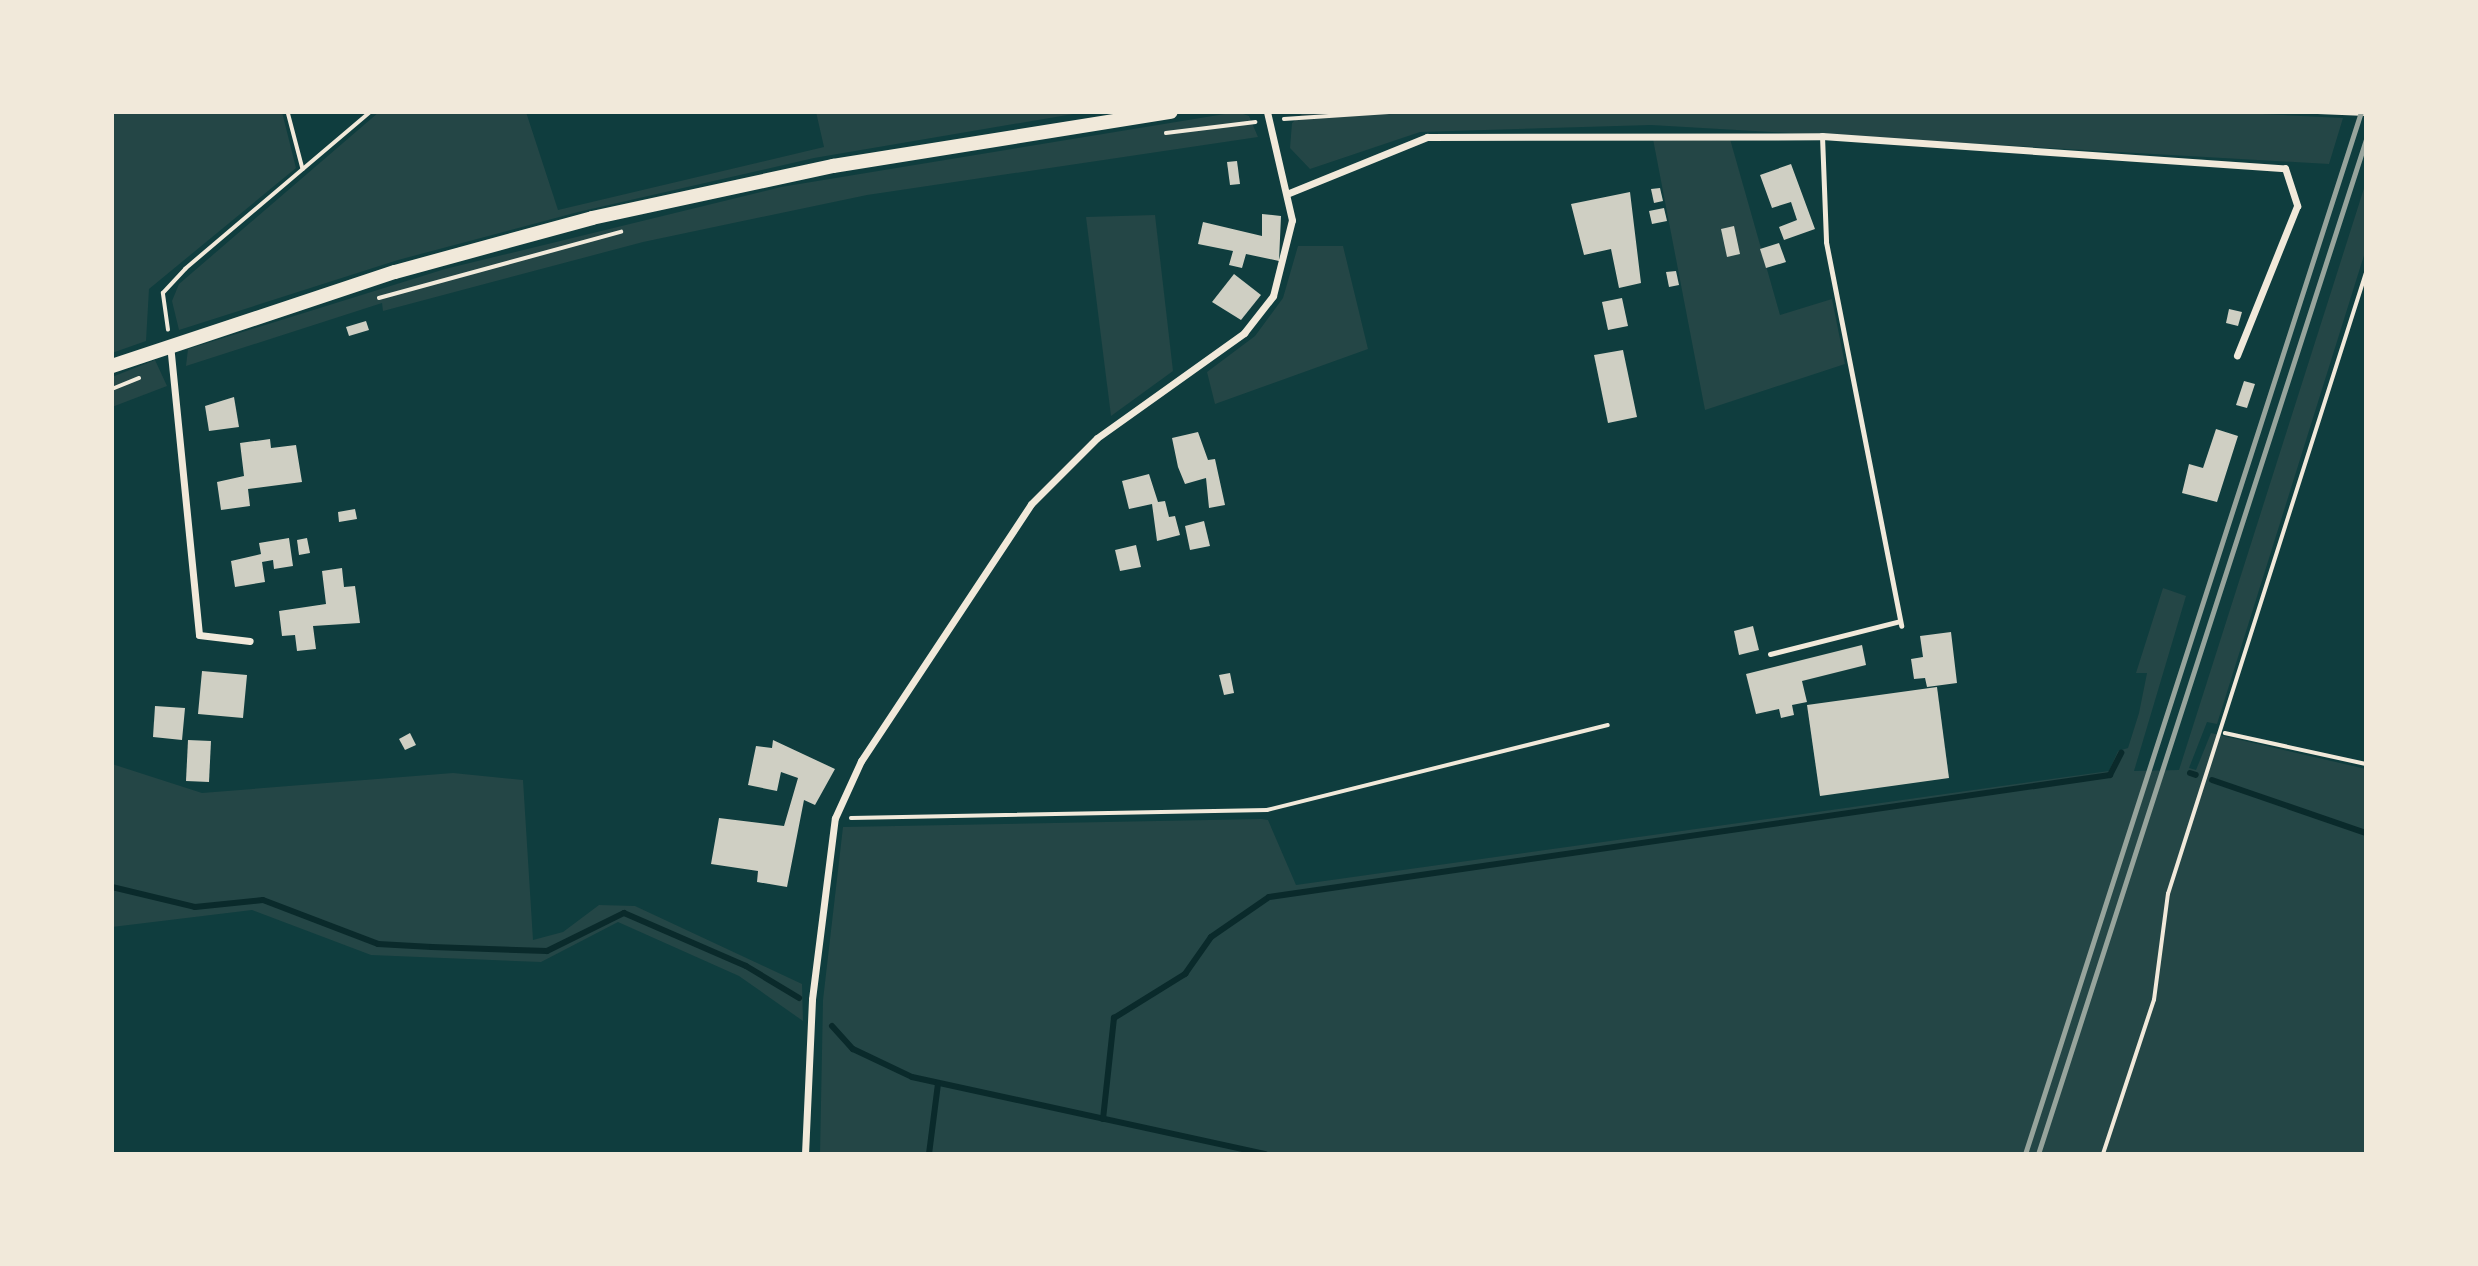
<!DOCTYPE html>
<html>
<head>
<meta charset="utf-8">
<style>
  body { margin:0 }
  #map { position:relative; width:2478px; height:1266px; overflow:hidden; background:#0f3d3e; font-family:"PT Sans",sans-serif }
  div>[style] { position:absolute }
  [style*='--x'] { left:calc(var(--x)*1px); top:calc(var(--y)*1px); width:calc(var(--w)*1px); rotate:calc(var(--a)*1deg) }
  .green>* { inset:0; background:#244646 }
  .stream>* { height:6px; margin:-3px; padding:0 3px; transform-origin:3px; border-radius:3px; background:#0a2a2b }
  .building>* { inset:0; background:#cfcfc3 }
  .path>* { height:3.5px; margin:-1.75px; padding:0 1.75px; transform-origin:1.75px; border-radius:1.75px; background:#f1e9da }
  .service>* { height:5px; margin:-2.5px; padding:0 2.5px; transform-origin:2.5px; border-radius:2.5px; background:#f1e9da }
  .minor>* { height:7px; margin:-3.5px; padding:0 3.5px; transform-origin:3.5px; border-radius:3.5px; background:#f1e9da }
  .secondary>* { height:14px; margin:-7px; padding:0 7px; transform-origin:7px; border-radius:7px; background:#f1e9da }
  .rail>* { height:5px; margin:-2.5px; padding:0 2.5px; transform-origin:2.5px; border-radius:2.5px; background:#97a49c }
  span { translate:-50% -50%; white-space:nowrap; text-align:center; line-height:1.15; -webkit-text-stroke:6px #f1e9da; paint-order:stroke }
  .frame { position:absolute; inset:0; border:114px solid #f1e9da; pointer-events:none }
</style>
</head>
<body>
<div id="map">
  <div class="green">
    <div style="clip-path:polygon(112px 112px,282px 112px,296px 168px,149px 289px,146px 341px,112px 353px)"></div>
    <div style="clip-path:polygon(379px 112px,526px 112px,558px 210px,824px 147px,816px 112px,1085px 112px,814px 158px,578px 212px,398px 260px,179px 330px,172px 301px,179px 284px)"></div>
    <div style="clip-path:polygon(1237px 112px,1249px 116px,1258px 137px,867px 195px,643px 242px,383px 311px,382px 303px,186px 366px,188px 349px,445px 269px,781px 187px)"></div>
    <div style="clip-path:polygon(1304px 112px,2220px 112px,2343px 118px,2329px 164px,1651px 125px,1420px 132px,1310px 169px,1290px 148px,1292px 123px)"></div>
    <div style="clip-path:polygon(1653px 139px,1730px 139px,1780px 315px,1832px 299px,1845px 364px,1705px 410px)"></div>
    <div style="clip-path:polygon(2366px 182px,2366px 249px,2217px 724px,2207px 722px,2189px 768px,2196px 770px,2211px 733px,2366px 769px,2366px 1154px,820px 1154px,823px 1000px,843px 827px,1261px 819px,1268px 820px,1296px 885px,2109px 771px,2118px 751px,2128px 748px,2139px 713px,2147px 673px,2136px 673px,2163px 588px,2186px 596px,2134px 771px,2179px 770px)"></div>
    <div style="clip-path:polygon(1155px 215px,1173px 371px,1111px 416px,1086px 217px)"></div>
    <div style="clip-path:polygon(1298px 246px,1343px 246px,1368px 349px,1215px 404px,1207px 372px,1255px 336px,1283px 298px)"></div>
    <div style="clip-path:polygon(155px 360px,167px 386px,112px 407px,112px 377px)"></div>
    <div style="clip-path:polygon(112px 764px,202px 793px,453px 773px,523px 780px,533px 940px,563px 932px,599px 905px,635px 906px,802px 984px,803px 1021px,739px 976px,618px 922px,541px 962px,371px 955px,252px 910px,112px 927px)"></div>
  </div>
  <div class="stream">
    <div style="--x:2190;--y:773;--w:6;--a:18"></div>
    <div style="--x:2212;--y:780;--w:163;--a:19"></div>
    <div style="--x:112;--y:887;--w:85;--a:13.5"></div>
    <div style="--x:195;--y:907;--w:68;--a:-5.9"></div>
    <div style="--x:263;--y:900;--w:123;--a:20.9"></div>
    <div style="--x:378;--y:944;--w:54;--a:3.2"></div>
    <div style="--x:432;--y:947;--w:115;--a:2"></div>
    <div style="--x:547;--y:951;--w:86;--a:-26.3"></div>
    <div style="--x:624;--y:913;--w:133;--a:23.5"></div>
    <div style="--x:746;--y:966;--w:62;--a:31.1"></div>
    <div style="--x:832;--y:1026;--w:31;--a:48"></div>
    <div style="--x:853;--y:1049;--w:65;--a:25.4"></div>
    <div style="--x:912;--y:1077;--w:362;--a:12.3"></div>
    <div style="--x:1103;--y:1119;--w:102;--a:-83.8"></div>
    <div style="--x:1114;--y:1018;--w:84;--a:-31.8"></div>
    <div style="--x:1185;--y:974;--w:45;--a:-54.9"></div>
    <div style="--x:1211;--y:937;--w:70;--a:-34.6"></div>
    <div style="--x:1269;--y:897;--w:850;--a:-8.25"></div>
    <div style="--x:2110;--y:775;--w:25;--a:-63"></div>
    <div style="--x:929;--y:1154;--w:71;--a:-82.7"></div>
  </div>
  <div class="building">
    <div style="clip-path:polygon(1237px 161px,1240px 184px,1230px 185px,1227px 162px)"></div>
    <div style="clip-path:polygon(1791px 164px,1815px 229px,1784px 240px,1779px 227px,1797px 220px,1791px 202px,1772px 208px,1760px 175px)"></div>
    <div style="clip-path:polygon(1660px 188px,1663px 201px,1654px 203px,1651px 189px)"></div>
    <div style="clip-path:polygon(1630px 192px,1641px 283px,1619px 288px,1611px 249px,1584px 255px,1571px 204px)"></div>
    <div style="clip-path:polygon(1664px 208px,1667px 221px,1652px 224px,1649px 211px)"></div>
    <div style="clip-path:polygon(1262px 214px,1281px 216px,1279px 261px,1246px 254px,1242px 268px,1229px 265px,1233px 251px,1198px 244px,1203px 222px,1262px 236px)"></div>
    <div style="clip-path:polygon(1734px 226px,1740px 254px,1727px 257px,1721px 229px)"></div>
    <div style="clip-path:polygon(1779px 243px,1786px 262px,1766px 268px,1760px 249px)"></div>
    <div style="clip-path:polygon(1676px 271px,1679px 285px,1669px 287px,1666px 272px)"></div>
    <div style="clip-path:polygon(1234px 274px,1261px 295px,1241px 320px,1212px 302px)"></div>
    <div style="clip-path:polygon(1622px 298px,1628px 326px,1608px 330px,1602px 302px)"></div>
    <div style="clip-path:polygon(2229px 309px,2242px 312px,2238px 326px,2226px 323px)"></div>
    <div style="clip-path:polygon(366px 321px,369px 330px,349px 336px,346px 327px)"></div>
    <div style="clip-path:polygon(1623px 350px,1637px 417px,1608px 423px,1594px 355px)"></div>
    <div style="clip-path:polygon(2244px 381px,2255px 384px,2247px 408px,2236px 405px)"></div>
    <div style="clip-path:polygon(234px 397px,239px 427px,209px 431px,205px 406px)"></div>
    <div style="clip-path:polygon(2216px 429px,2238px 436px,2217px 502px,2182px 493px,2189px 464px,2203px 468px)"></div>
    <div style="clip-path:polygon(1198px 432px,1208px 460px,1215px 459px,1225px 505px,1209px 508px,1206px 478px,1185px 484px,1178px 467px,1172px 438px)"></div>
    <div style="clip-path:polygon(270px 439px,271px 448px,296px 445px,302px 482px,248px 489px,250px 506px,221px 510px,217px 482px,244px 476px,240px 443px)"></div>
    <div style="clip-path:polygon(1149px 474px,1158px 502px,1165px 501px,1169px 517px,1175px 516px,1180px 535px,1157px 541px,1152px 504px,1129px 509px,1122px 481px)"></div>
    <div style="clip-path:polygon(355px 509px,357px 519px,339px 522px,338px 512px)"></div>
    <div style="clip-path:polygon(1204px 521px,1210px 546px,1190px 550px,1185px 526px)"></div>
    <div style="clip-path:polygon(289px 538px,293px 566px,274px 569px,273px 560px,262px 562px,265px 582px,235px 587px,231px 561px,261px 554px,259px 543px)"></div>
    <div style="clip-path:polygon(307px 538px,310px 553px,299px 555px,297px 540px)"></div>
    <div style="clip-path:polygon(1136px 545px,1141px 567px,1120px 571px,1115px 550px)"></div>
    <div style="clip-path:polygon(342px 568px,344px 587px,355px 586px,360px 623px,313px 626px,316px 649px,297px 651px,295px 635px,282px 636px,279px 611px,326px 604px,322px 571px)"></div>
    <div style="clip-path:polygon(1753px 626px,1759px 650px,1739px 655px,1734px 631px)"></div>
    <div style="clip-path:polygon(1951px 632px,1957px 683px,1927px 687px,1925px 678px,1914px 679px,1911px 659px,1923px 657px,1920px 636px)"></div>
    <div style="clip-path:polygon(1862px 645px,1866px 665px,1802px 681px,1807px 702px,1792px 705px,1794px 715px,1781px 718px,1779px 709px,1756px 714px,1746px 674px)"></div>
    <div style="clip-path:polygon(202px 671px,247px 675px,243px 718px,198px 714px)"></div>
    <div style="clip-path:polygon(1230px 673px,1234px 693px,1224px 695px,1219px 675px)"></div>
    <div style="clip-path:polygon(1937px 687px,1949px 778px,1820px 796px,1807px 705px)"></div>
    <div style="clip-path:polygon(155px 706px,185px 708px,182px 740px,153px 737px)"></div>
    <div style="clip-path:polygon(410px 733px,416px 745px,405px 750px,399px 739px)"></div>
    <div style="clip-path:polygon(188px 740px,211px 741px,209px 782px,186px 781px)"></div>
    <div style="clip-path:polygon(773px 740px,835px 769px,815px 805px,804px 800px,787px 887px,757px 882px,758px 871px,711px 864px,719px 818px,784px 826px,798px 778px,781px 772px,777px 791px,748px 785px,756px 746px,772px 748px)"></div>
  </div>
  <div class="path">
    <div style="--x:288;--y:112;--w:59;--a:75.3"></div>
    <div style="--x:2318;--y:112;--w:48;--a:2.4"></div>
    <div style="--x:1284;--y:119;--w:105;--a:-3.8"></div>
    <div style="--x:1166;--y:133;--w:90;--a:-7"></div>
    <div style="--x:379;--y:298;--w:251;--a:-15.3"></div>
    <div style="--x:168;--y:330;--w:37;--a:-98"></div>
    <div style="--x:163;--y:293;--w:33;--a:-47"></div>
    <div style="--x:185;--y:269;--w:243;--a:-40.3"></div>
    <div style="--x:112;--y:389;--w:29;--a:-22"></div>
    <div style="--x:2225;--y:733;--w:144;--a:12.4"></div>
    <div style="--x:851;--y:818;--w:416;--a:-1.1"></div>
    <div style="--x:1267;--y:810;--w:351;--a:-14"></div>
    <div style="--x:2103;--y:1154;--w:162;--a:-71.7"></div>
    <div style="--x:2154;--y:1000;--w:107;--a:-82.5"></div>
    <div style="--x:2168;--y:894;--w:652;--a:-72.32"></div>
  </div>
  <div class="service">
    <div style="--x:1822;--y:136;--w:106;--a:87.8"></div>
    <div style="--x:1826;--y:242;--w:391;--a:78.9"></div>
    <div style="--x:1770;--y:654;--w:134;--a:-14.2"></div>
  </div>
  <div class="minor">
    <div style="--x:1289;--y:193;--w:149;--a:-22.1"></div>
    <div style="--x:1427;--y:137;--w:395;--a:-0.1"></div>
    <div style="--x:1822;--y:136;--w:464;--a:4"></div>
    <div style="--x:2285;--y:168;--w:40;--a:72"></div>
    <div style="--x:2297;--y:206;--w:161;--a:111.9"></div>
    <div style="--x:170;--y:344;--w:292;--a:84.3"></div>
    <div style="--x:199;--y:635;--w:51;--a:6.7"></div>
    <div style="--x:805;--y:1154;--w:155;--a:-87.4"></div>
    <div style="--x:812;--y:999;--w:182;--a:-82.8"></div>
    <div style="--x:835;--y:818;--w:63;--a:-65.5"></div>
    <div style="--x:861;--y:761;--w:308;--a:-56.5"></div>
    <div style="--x:1031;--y:504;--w:93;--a:-45"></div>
    <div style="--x:1097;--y:438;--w:181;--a:-35.5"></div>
    <div style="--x:1244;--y:333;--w:47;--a:-51.9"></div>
    <div style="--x:1273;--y:296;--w:78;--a:-76"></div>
    <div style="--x:1292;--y:220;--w:111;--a:-103"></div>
  </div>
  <div class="secondary">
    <div style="--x:112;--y:366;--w:298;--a:-18.4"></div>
    <div style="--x:395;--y:272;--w:204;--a:-15.3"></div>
    <div style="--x:592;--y:218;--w:247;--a:-12.2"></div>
    <div style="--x:833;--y:166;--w:342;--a:-9.1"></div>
  </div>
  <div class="rail">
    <div style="--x:2025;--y:1154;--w:1095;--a:-72.13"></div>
    <div style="--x:2038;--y:1154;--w:1067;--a:-72.09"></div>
  </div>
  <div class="frame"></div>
</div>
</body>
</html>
